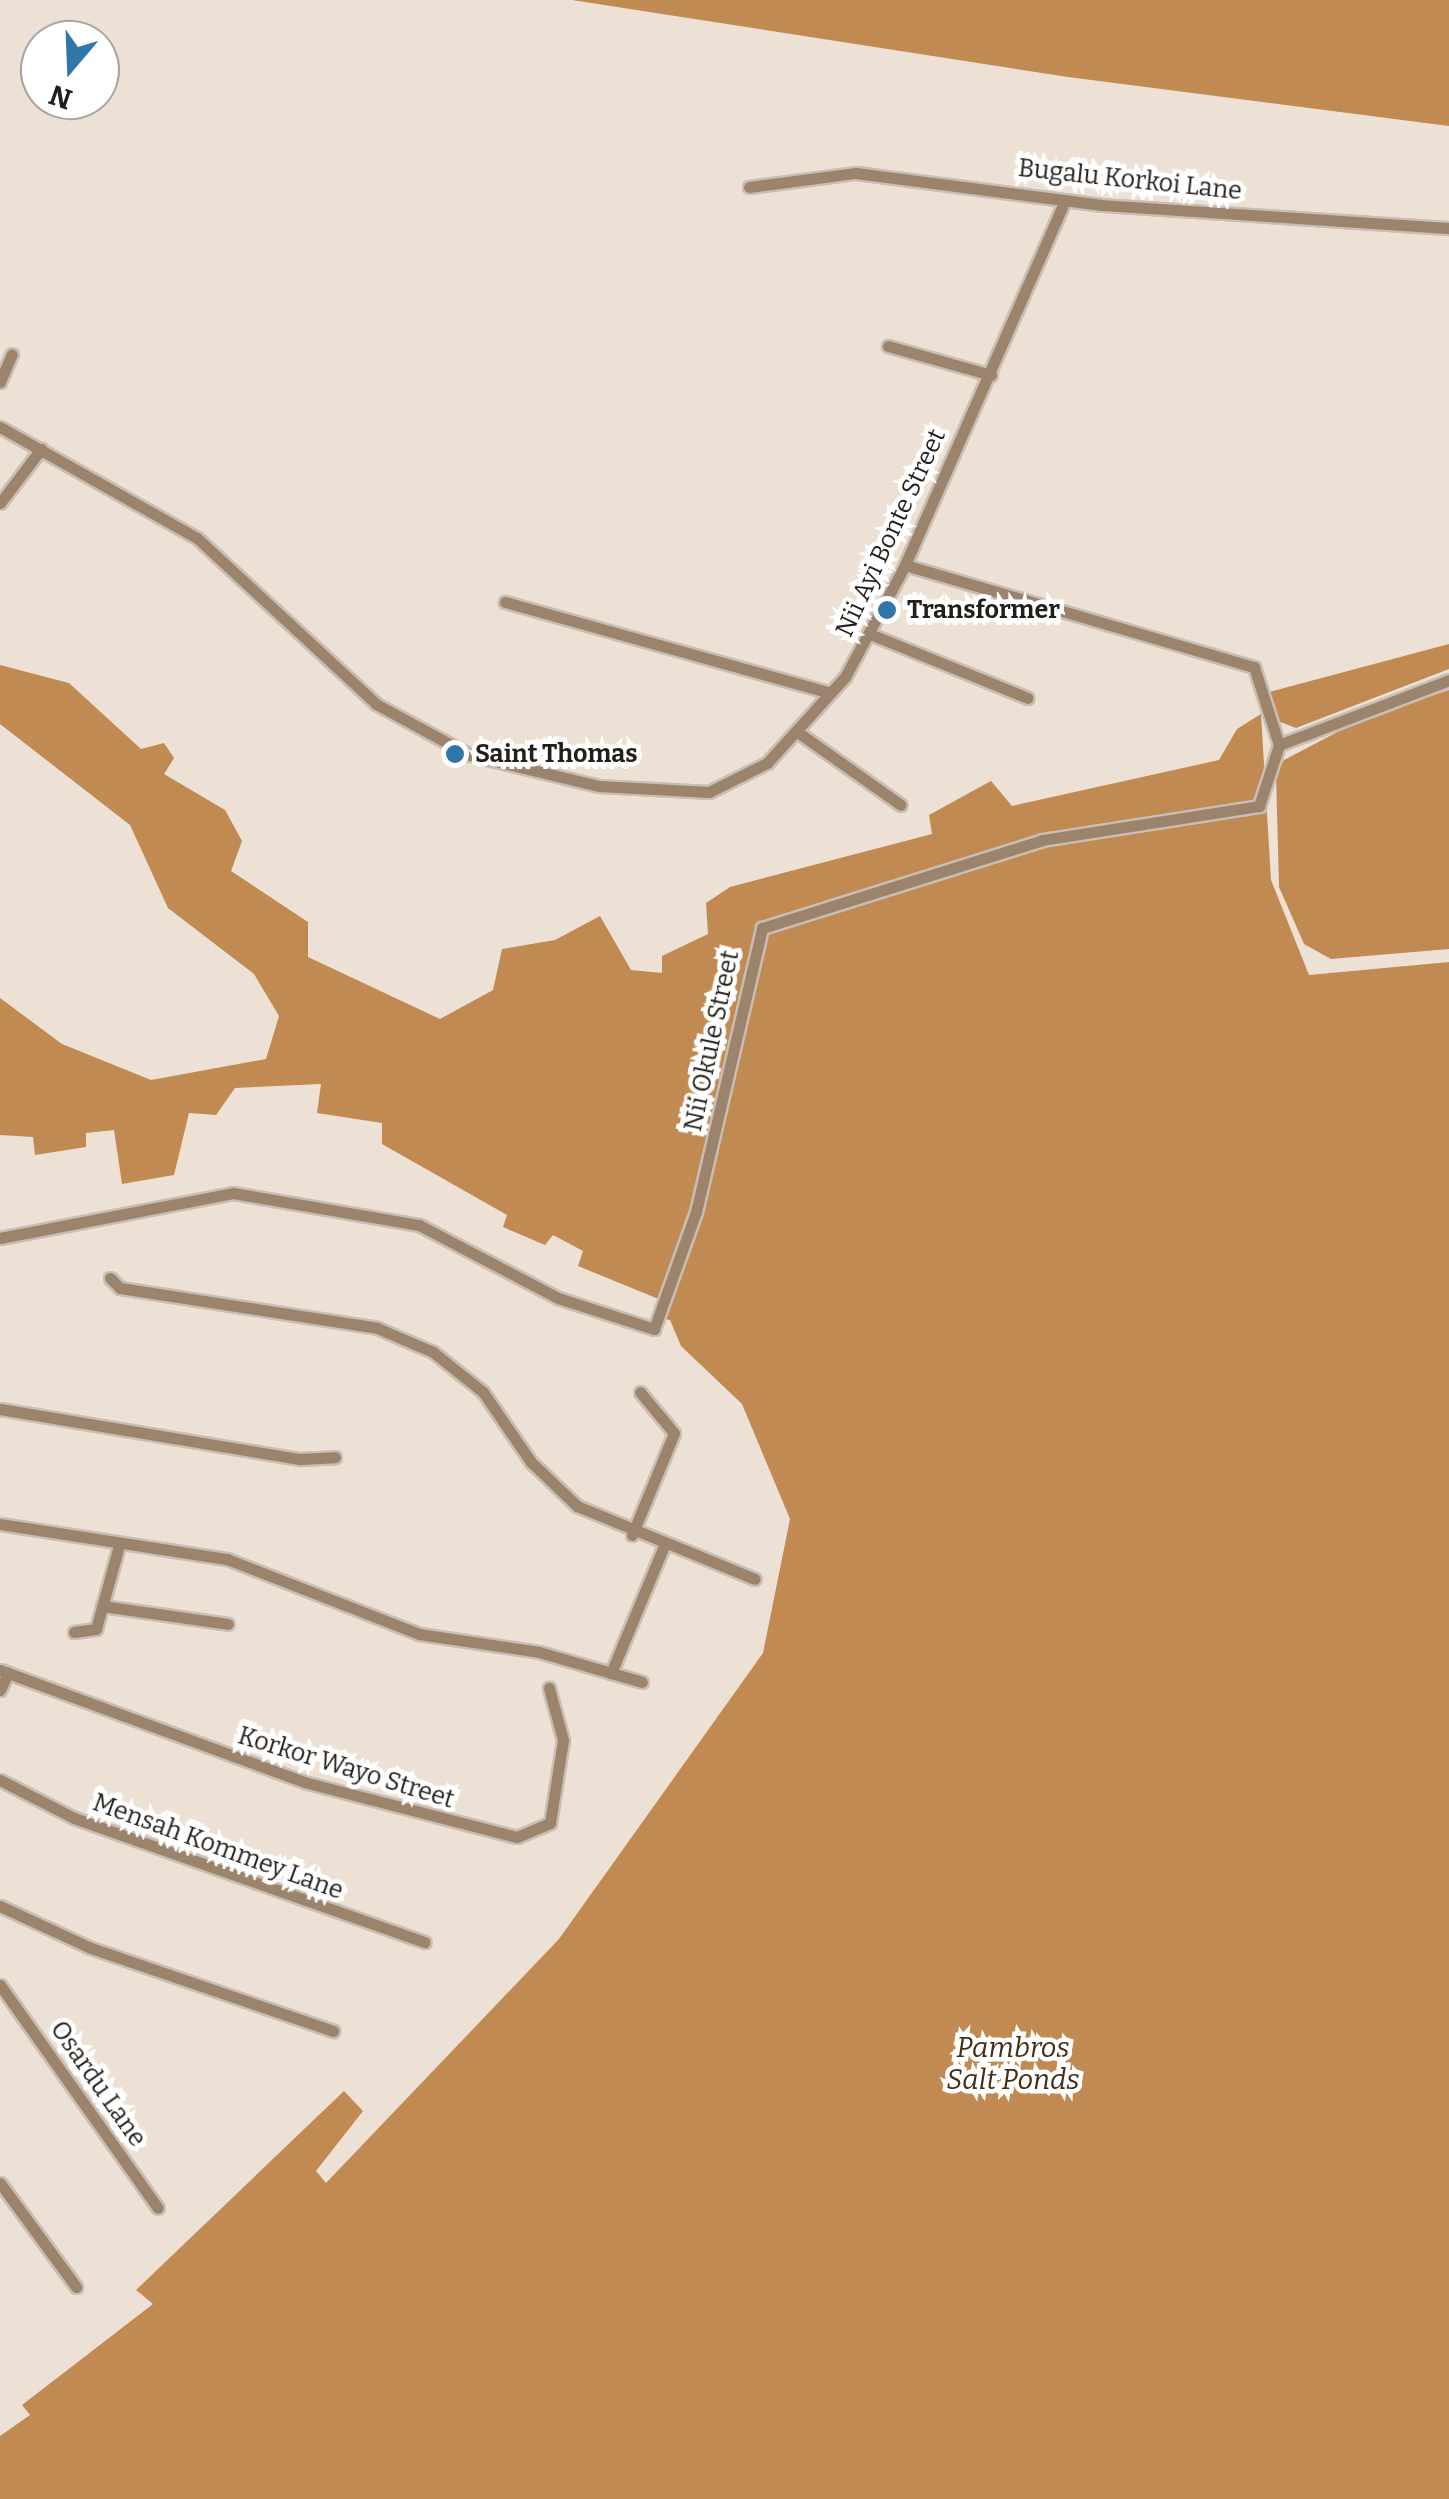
<!DOCTYPE html>
<html>
<head>
<meta charset="utf-8">
<style>
  body { margin:0 }
  #map { position:relative; width:1449px; height:2499px; overflow:hidden; background:#ede1d5; font-family:Bitter,serif }
  div>[style] { position:absolute }
  [style*='--x'] { left:calc(var(--x)*1px); top:calc(var(--y)*1px); width:calc(var(--w)*1px); rotate:calc(var(--a)*1deg) }
  .water>* { inset:0; background:#c18a52 }
  .roads { filter:drop-shadow(2px 0 #c8beb3) drop-shadow(-2px 0 #c8beb3) drop-shadow(0 2px #c8beb3) drop-shadow(0 -2px #c8beb3) }
  .street>* { height:11px; margin:-5.5px; padding:0 5.5px; transform-origin:5.5px; border-radius:5.5px; background:#9c836c }
  .dots>* { width:28px; height:28px; translate:-50% -50%; box-sizing:border-box; border:5px solid #fff; border-radius:50% }
  span { translate:-50% -50%; white-space:nowrap; text-align:center; line-height:1.15; -webkit-text-stroke:9px #fff; paint-order:stroke }
  .street-label { font-size:25px; color:#221e1a }
  .poi-label { font-size:25px; color:#221e1a; font-weight:700 }
  .left { translate:0 -50%; text-align:left }
  .water-label { font-size:28px; color:#452d14; font-style:italic }
  .north { position:absolute; left:20px; top:20px; width:100px; height:100px; box-sizing:border-box; background:#fff; border:2px solid #a7a5a3; border-radius:50%; rotate:199deg; font-size:28px; font-weight:700; line-height:40px; text-align:center; color:#221e1a }
  .north::after { content:''; display:block; margin:auto; width:35px; height:45px; background:#3176ab; clip-path:polygon(50% 0,100% 100%,50% 72%,0 100%) }
</style>
</head>
<body>
<div id="map">
  <div class="water">
    <div style="clip-path:polygon(572px 0,1449px 0,1449px 126px,1068px 77px)"></div>
    <div style="clip-path:polygon(1449px 644px,1449px 669px,1296px 728px,1275px 720px,1269px 692px)"></div>
    <div style="clip-path:polygon(0 665px,69px 683px,141px 749px,164px 743px,174px 758px,164px 774px,225px 810px,242px 841px,231px 871px,308px 922px,308px 957px,440px 1019px,493px 990px,502px 949px,555px 940px,600px 916px,631px 970px,662px 973px,662px 956px,708px 934px,706px 903px,730px 887px,932px 834px,929px 815px,991px 781px,1012px 806px,1219px 760px,1237px 729px,1261px 714px,1271px 880px,1309px 975px,1449px 962px,1449px 2499px,0 2499px,0 2436px,30px 2415px,22px 2405px,153px 2304px,136px 2290px,344px 2091px,363px 2111px,316px 2171px,326px 2183px,559px 1939px,763px 1653px,790px 1519px,742px 1404px,681px 1346px,670px 1320px,656px 1317px,661px 1300px,578px 1266px,583px 1251px,553px 1235px,545px 1245px,503px 1227px,507px 1215px,382px 1144px,382px 1123px,317px 1113px,321px 1084px,235px 1088px,216px 1115px,189px 1113px,174px 1175px,122px 1184px,114px 1130px,86px 1133px,86px 1147px,35px 1155px,33px 1137px,0 1135px,0 998px,62px 1044px,151px 1080px,266px 1059px,279px 1016px,254px 974px,168px 908px,130px 825px,0 724px)"></div>
    <div style="clip-path:polygon(1449px 690px,1449px 949px,1331px 959px,1304px 944px,1279px 887px,1276px 774px,1284px 760px,1366px 717px)"></div>
  </div>
  <div class="roads">
    <div class="street">
      <div style="--x:749;--y:187;--w:108;--a:-7.5"></div>
      <div style="--x:856;--y:173;--w:248;--a:7.4"></div>
      <div style="--x:1102;--y:205;--w:348;--a:3.8"></div>
      <div style="--x:888;--y:346;--w:107;--a:15.7"></div>
      <div style="--x:0;--y:382;--w:30;--a:-67"></div>
      <div style="--x:0;--y:427;--w:226;--a:29.4"></div>
      <div style="--x:197;--y:538;--w:244;--a:42.8"></div>
      <div style="--x:376;--y:704;--w:107;--a:28.5"></div>
      <div style="--x:470;--y:755;--w:133;--a:13.5"></div>
      <div style="--x:599;--y:786;--w:110;--a:3.1"></div>
      <div style="--x:709;--y:792;--w:65;--a:-26.6"></div>
      <div style="--x:767;--y:763;--w:116;--a:-47.8"></div>
      <div style="--x:845;--y:677;--w:127;--a:-61.8"></div>
      <div style="--x:905;--y:565;--w:398;--a:-66.3"></div>
      <div style="--x:0;--y:503;--w:68;--a:-52.8"></div>
      <div style="--x:905;--y:565;--w:364;--a:16.3"></div>
      <div style="--x:1254;--y:667;--w:82;--a:72.2"></div>
      <div style="--x:505;--y:602;--w:337;--a:15.6"></div>
      <div style="--x:870;--y:634;--w:170;--a:22.1"></div>
      <div style="--x:796;--y:731;--w:128;--a:35.2"></div>
      <div style="--x:0;--y:1238;--w:237;--a:-10.9"></div>
      <div style="--x:233;--y:1193;--w:189;--a:9.8"></div>
      <div style="--x:419;--y:1225;--w:157;--a:27.7"></div>
      <div style="--x:558;--y:1298;--w:101;--a:17.9"></div>
      <div style="--x:654;--y:1329;--w:124;--a:-70.3"></div>
      <div style="--x:696;--y:1212;--w:292;--a:-76.9"></div>
      <div style="--x:762;--y:928;--w:294;--a:-17.4"></div>
      <div style="--x:1042;--y:840;--w:220;--a:-8.9"></div>
      <div style="--x:1259;--y:806;--w:64;--a:-71.8"></div>
      <div style="--x:1279;--y:745;--w:182;--a:-20.9"></div>
      <div style="--x:110;--y:1278;--w:14;--a:45"></div>
      <div style="--x:120;--y:1288;--w:260;--a:8.8"></div>
      <div style="--x:377;--y:1328;--w:61;--a:23.2"></div>
      <div style="--x:433;--y:1352;--w:64;--a:38.7"></div>
      <div style="--x:483;--y:1392;--w:85;--a:55.6"></div>
      <div style="--x:531;--y:1462;--w:64;--a:43.7"></div>
      <div style="--x:577;--y:1506;--w:192;--a:22.3"></div>
      <div style="--x:0;--y:1409;--w:304;--a:9.5"></div>
      <div style="--x:300;--y:1459;--w:35;--a:-3"></div>
      <div style="--x:0;--y:1524;--w:230;--a:8.8"></div>
      <div style="--x:227;--y:1559;--w:206;--a:21.3"></div>
      <div style="--x:419;--y:1634;--w:121;--a:8.5"></div>
      <div style="--x:539;--y:1652;--w:107;--a:16.2"></div>
      <div style="--x:632;--y:1535;--w:110;--a:-67.6"></div>
      <div style="--x:674;--y:1433;--w:53;--a:-129.7"></div>
      <div style="--x:102;--y:1606;--w:127;--a:8.1"></div>
      <div style="--x:74;--y:1632;--w:22;--a:-8"></div>
      <div style="--x:96;--y:1629;--w:83;--a:-74.6"></div>
      <div style="--x:0;--y:1670;--w:324;--a:20.2"></div>
      <div style="--x:304;--y:1782;--w:220;--a:14.5"></div>
      <div style="--x:517;--y:1837;--w:36;--a:-23"></div>
      <div style="--x:550;--y:1823;--w:84;--a:-81.1"></div>
      <div style="--x:563;--y:1740;--w:54;--a:-105.1"></div>
      <div style="--x:611;--y:1673;--w:135;--a:-67.4"></div>
      <div style="--x:0;--y:1690;--w:19;--a:-65"></div>
      <div style="--x:0;--y:1780;--w:83;--a:27.2"></div>
      <div style="--x:74;--y:1818;--w:372;--a:19.5"></div>
      <div style="--x:0;--y:1906;--w:100;--a:24.8"></div>
      <div style="--x:91;--y:1948;--w:256;--a:18.9"></div>
      <div style="--x:0;--y:1985;--w:273;--a:54.7"></div>
      <div style="--x:0;--y:2183;--w:129;--a:53.8"></div>
    </div>
  </div>
  <div class="dots">
    <div style="left:887px;top:610px;background:#3176ab"></div>
    <div style="left:455px;top:754px;background:#3176ab"></div>
  </div>
  <div class="street-label">
    <span style="left:1130px;top:180px;rotate:6deg">Bugalu Korkoi Lane</span>
    <span style="left:891px;top:533px;rotate:-65deg">Nii Ayi Bonte Street</span>
    <span style="left:712px;top:1041px;rotate:-78deg">Nii Okule Street</span>
    <span style="left:346px;top:1768px;rotate:17deg">Korkor Wayo Street</span>
    <span style="left:218px;top:1847px;rotate:20deg">Mensah Kommey Lane</span>
    <span style="left:98px;top:2084px;rotate:55deg">Osardu Lane</span>
  </div>
  <div class="poi-label">
    <span class="left" style="left:907px;top:610px">Transformer</span>
    <span class="left" style="left:475px;top:754px">Saint Thomas</span>
  </div>
  <div class="water-label">
    <span style="left:1013px;top:2064px">Pambros<br>Salt Ponds</span>
  </div>
  <div class="north">N</div>
</div>
</body>
</html>
